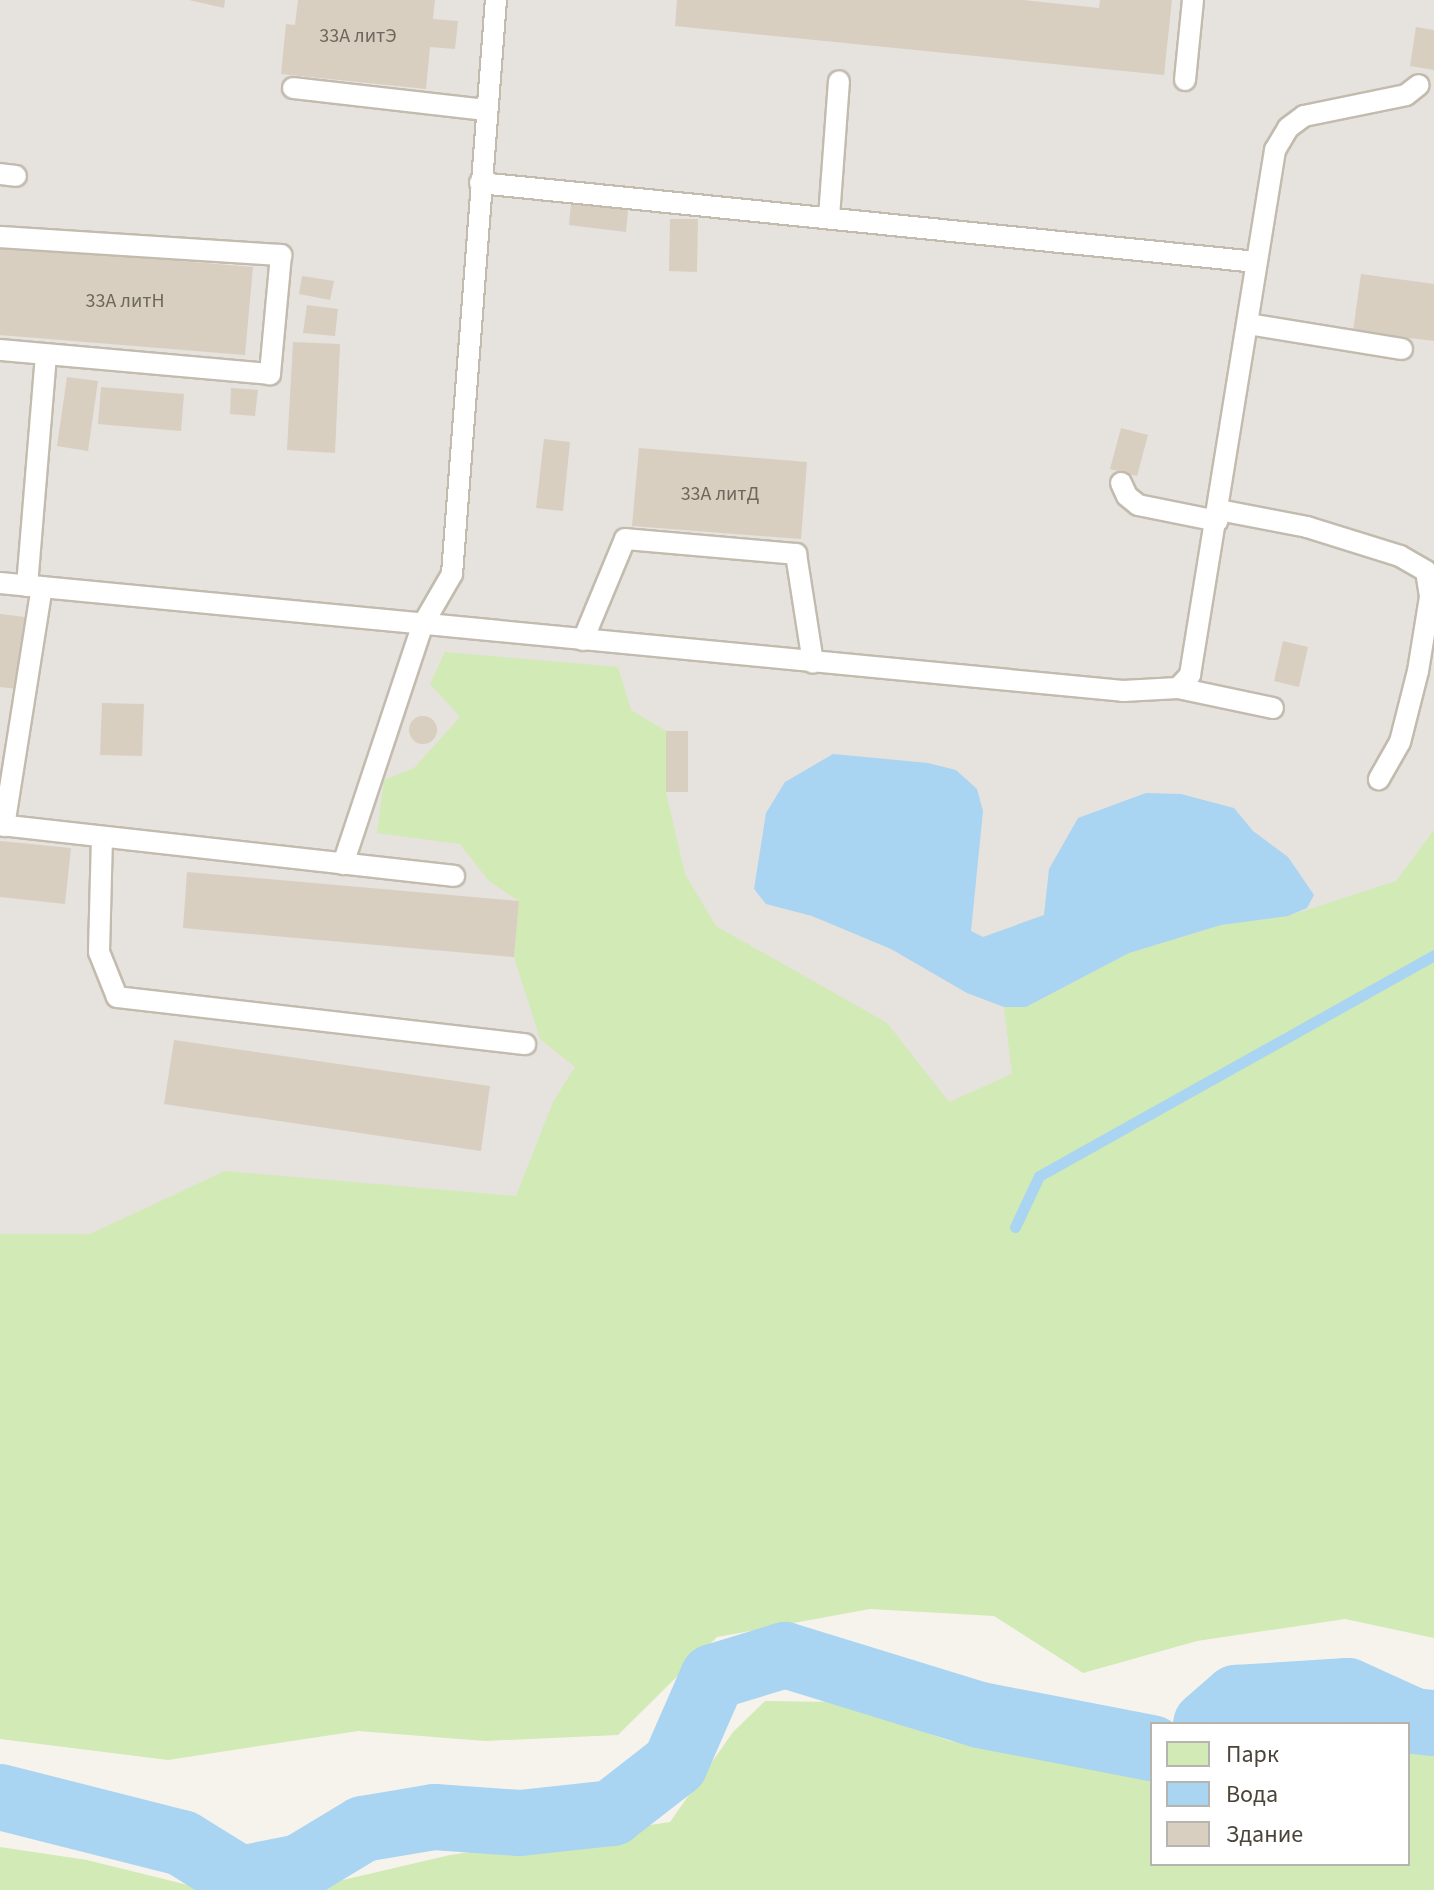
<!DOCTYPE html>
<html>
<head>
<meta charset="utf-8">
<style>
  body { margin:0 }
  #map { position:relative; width:1434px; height:1890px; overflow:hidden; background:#f6f3ec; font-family:"Source Sans 3",sans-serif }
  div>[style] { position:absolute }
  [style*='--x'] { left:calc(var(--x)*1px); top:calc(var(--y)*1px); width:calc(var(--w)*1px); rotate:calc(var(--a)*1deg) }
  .industrial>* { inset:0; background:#e6e2dd }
  .green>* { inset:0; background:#d2eab5 }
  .water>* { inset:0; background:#a9d4f2 }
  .stream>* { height:11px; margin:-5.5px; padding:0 5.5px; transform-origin:5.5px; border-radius:5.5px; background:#a9d4f2 }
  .river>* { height:66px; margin:-33px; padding:0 33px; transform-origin:33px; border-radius:33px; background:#a9d4f2 }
  .building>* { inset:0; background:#d8cfc1 }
  .round { border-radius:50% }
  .roads { filter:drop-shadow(2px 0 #c2bbae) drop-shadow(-2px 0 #c2bbae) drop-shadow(0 2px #c2bbae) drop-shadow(0 -2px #c2bbae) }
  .service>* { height:20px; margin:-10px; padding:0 10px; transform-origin:10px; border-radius:10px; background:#fff }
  span { translate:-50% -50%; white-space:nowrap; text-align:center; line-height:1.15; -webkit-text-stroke:8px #fff; paint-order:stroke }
  .number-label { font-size:20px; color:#6e675b }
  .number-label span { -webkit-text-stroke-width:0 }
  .legend { position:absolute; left:1150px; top:1722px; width:260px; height:144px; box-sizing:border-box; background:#fff; border:2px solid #b7b4b0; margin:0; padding:10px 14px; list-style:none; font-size:24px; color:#4b4439 }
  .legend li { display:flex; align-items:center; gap:16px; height:40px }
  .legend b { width:40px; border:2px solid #b7b4b0 }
</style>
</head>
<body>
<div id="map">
  <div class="industrial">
    <div style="clip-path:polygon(0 0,1434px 0,1434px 1236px,0 1271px)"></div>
  </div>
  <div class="green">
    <div style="clip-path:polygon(445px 652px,618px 667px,631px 710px,666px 731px,666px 792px,685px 874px,716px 926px,887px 1023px,949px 1102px,1012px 1074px,1004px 1007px,1026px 1007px,1129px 953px,1221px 925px,1288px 916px,1396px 881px,1434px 830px,1434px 1638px,1345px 1619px,1197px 1641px,1083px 1673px,994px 1616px,870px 1609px,717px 1637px,618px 1735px,485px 1741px,358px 1731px,168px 1760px,0 1739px,0 1234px,90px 1234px,225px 1171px,516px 1196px,553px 1102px,575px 1067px,540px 1039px,514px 957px,519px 901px,489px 881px,460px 844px,377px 833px,384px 780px,414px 768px,460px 717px,430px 684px)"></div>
    <div style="clip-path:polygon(765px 1701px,838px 1702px,950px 1741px,1152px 1769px,1152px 1864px,1408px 1864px,1408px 1744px,1434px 1750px,1434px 1890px,0 1890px,0 1847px,87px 1860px,204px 1889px,313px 1887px,450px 1855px,670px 1822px,733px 1732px)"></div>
  </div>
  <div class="water">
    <div style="clip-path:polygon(833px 754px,928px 763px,956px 770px,977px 789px,983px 811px,971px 931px,983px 937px,1044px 915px,1049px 869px,1078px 818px,1146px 793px,1181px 794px,1234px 808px,1253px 831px,1288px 857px,1314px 895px,1307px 908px,1288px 916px,1221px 925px,1129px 953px,1026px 1007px,1004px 1007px,967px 993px,891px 949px,812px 916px,766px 904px,754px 889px,766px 813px,785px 782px)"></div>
  </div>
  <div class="stream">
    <div style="--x:1015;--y:1227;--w:56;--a:-64.8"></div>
    <div style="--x:1039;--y:1176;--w:453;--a:-29.2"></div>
  </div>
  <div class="river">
    <div style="--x:1206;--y:1724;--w:40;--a:-41"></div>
    <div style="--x:1236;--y:1698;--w:112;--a:-3.6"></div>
    <div style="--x:1348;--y:1691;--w:72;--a:24.4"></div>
    <div style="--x:1414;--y:1721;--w:20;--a:6"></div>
    <div style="--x:0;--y:1797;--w:188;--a:14.2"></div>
    <div style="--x:182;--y:1843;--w:68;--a:31.8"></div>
    <div style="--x:240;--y:1879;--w:61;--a:-11.3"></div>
    <div style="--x:300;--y:1867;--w:74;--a:-31.1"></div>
    <div style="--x:363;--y:1829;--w:72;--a:-9.6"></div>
    <div style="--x:434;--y:1817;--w:86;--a:4"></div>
    <div style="--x:520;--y:1823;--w:93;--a:-6.2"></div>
    <div style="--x:612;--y:1813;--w:80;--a:-37.9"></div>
    <div style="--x:675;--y:1764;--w:95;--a:-66.4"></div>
    <div style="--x:713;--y:1677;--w:75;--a:-17"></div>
    <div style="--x:785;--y:1655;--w:204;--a:17.1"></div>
    <div style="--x:980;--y:1715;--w:175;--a:10.9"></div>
  </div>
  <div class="building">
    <div style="clip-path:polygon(189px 0,225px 0,224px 8px)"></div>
    <div style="clip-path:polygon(298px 0,435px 0,433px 19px,458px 21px,455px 49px,430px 47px,426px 89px,281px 74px,286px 24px,295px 25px)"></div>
    <div style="clip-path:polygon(677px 0,1023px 0,1099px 8px,1100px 0,1172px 0,1164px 75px,675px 26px)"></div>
    <div style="clip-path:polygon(1416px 27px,1434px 30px,1434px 70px,1410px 66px)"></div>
    <div style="clip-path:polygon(571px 203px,628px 210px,626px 232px,569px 225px)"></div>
    <div style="clip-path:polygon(670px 219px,698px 219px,697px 272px,669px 271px)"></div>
    <div style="clip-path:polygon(0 246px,253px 267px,245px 355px,0 335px)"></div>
    <div style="clip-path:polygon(1361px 274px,1434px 284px,1434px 341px,1353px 331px)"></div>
    <div style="clip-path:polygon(302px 276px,334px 281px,330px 300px,299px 294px)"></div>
    <div style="clip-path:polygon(307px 305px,338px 309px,335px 336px,303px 333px)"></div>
    <div style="clip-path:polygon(293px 342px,340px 344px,335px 453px,287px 450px)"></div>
    <div style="clip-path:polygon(67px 377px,98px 381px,88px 451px,57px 446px)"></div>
    <div style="clip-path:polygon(101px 387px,184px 394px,181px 431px,98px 424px)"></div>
    <div style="clip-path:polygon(231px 388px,258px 390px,255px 416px,230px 414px)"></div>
    <div style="clip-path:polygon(1121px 428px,1148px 435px,1137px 476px,1110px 469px)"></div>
    <div style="clip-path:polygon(544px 439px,570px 442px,563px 511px,536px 508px)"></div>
    <div style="clip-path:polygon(639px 448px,807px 462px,801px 539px,632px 526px)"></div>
    <div style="clip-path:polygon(0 614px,25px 617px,17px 689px,0 687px)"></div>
    <div style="clip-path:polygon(1283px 641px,1308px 647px,1299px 687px,1274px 681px)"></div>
    <div style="clip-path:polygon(102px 703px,144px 704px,142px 756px,100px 755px)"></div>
    <div class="round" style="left:409px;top:716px;width:28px;height:28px"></div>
    <div style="clip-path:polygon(666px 731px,688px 731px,688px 792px,666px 792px)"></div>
    <div style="clip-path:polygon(0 841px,71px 848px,65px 904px,0 897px)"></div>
    <div style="clip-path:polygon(187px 872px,519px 901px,514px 957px,183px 928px)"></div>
    <div style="clip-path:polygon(174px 1040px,490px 1086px,481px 1151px,164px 1104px)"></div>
  </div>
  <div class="roads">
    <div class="service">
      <div style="--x:1185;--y:80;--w:80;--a:-84.3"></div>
      <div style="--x:293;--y:88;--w:195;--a:6.5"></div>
      <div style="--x:0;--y:174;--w:16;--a:7"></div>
      <div style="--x:480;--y:183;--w:780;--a:5.81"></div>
      <div style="--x:829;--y:217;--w:136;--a:-85.8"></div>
      <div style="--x:0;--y:237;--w:282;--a:3.7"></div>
      <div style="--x:281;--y:255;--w:120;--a:95.3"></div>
      <div style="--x:270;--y:374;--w:271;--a:-174.9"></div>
      <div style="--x:1248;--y:324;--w:156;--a:9.2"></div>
      <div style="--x:1121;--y:483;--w:14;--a:65"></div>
      <div style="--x:1127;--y:496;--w:14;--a:39"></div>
      <div style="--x:1138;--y:505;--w:81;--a:11.4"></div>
      <div style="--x:1219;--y:510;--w:90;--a:10.9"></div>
      <div style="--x:1307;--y:527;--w:97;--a:17.3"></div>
      <div style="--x:1400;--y:556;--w:30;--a:30"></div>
      <div style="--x:1426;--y:571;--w:26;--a:81"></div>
      <div style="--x:1430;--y:597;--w:75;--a:99.2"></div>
      <div style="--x:1418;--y:671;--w:73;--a:104.2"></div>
      <div style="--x:1400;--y:742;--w:43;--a:119.6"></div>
      <div style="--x:0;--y:583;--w:1128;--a:5.49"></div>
      <div style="--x:1123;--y:691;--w:55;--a:-3.1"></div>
      <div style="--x:1178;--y:688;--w:18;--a:-47"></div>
      <div style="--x:1190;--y:675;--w:532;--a:-80.8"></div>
      <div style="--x:1275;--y:150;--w:26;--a:-59"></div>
      <div style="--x:1288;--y:128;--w:20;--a:-37"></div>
      <div style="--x:1304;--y:116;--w:104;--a:-11.6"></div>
      <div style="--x:1406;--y:95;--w:16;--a:-38"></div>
      <div style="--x:27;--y:586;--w:232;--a:-85.3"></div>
      <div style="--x:583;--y:640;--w:109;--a:-67.4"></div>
      <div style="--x:625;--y:539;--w:172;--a:5"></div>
      <div style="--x:796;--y:554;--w:110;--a:81.1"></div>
      <div style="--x:1178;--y:688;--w:97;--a:11.9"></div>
      <div style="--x:0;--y:825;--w:457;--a:6.4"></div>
      <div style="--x:4;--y:826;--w:242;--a:-81"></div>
      <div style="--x:102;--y:837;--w:115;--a:91.5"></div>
      <div style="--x:99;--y:952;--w:48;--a:68.2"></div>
      <div style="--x:117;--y:997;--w:411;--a:6.6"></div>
      <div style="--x:343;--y:864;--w:253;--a:-71.6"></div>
      <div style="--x:423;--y:624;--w:58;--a:-59.9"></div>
      <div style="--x:452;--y:574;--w:576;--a:-85.62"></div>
    </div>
  </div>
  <div class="number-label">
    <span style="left:358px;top:36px">33А литЭ</span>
    <span style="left:125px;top:301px">33А литН</span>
    <span style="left:720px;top:494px">33А литД</span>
  </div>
  <ul class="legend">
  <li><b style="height:22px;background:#d2eab5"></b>Парк</li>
  <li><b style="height:22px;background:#a9d4f2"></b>Вода</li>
  <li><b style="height:22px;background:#d8cfc1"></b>Здание</li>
  </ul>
</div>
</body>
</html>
